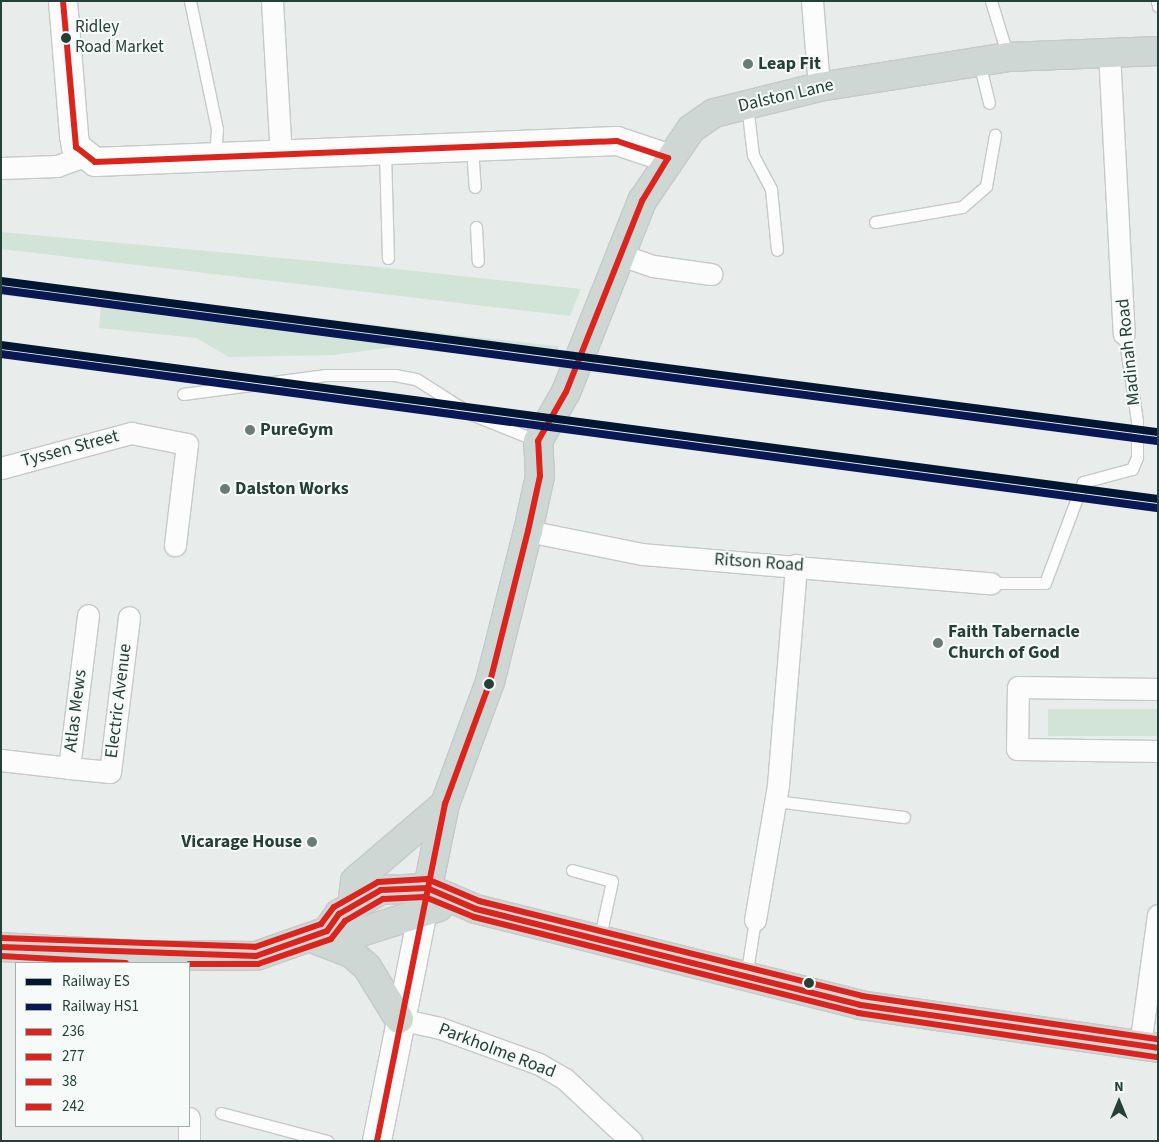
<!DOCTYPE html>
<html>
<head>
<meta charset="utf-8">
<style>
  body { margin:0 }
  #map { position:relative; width:1159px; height:1142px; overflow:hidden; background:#e8ecea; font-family:"Source Sans 3",sans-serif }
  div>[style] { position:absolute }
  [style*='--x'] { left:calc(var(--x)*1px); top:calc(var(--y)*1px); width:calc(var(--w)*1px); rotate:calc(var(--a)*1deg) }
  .green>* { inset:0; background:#d2e4d8 }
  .roads { filter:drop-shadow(1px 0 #c5c9c7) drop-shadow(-1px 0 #c5c9c7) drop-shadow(0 1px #c5c9c7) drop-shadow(0 -1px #c5c9c7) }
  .lane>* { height:11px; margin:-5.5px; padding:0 5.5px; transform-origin:5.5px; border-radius:5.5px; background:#fcfcfc }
  .street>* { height:21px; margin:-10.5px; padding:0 10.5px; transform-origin:10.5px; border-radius:10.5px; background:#fcfcfc }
  .secondary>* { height:28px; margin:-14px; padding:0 14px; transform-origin:14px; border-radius:14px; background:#fcfcfc }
  .primary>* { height:28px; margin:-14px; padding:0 14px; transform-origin:14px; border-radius:14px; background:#cfd7d5 }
  .bus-1>* { height:6px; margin:-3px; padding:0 3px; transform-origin:3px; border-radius:3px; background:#dc241f }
  .bus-2>* { height:6px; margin:-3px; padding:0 3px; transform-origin:3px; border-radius:3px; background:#dc241f }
  .bus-3>* { height:6px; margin:-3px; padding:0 3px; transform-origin:3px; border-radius:3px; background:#dc241f }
  .bus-4>* { height:6px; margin:-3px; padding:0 3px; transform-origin:3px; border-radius:3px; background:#dc241f }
  .rail-1>* { height:8px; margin:-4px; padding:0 4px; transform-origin:4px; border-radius:4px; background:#011633 }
  .rail-2>* { height:8px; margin:-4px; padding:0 4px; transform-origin:4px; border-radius:4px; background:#091855 }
  .dots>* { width:14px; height:14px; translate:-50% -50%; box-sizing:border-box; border:2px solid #f6faf8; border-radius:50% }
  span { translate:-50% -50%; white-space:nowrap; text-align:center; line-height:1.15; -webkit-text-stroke:4px #f6faf8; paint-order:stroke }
  .bus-label { font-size:17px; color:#254039 }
  .left { translate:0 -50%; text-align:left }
  .poi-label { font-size:18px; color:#254039; font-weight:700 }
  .right { translate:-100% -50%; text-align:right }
  .street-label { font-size:18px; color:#254039 }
  .frame { position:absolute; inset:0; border:2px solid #254039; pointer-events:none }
  .legend { position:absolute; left:15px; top:962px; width:175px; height:165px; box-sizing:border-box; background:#f6faf8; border:1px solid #a2b0ac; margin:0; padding:6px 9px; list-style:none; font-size:15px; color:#254039 }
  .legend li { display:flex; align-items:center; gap:10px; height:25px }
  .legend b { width:25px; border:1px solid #a2b0ac }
  .north { position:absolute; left:1094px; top:1077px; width:50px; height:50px; -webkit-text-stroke:4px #f6faf8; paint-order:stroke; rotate:0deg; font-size:14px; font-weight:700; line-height:20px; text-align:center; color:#254039 }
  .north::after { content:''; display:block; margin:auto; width:18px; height:22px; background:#254039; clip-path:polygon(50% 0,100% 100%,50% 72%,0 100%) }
</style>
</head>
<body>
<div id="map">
  <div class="green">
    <div style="clip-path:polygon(1px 232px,368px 266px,581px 289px,570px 316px,1px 249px)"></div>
    <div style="clip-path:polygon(1px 280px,483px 338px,559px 346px,557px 351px,395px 347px,333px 355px,229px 357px,196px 338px,99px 328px,101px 306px,1px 295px)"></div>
    <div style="clip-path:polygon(1048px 709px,1158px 709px,1158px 736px,1048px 736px)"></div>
  </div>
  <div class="roads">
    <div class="lane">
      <div style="--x:190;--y:1;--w:131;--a:78.1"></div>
      <div style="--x:217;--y:129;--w:28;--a:94"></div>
      <div style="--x:991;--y:1;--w:59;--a:73.1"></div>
      <div style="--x:1157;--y:1;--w:5;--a:79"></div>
      <div style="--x:979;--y:62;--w:42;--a:76.3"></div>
      <div style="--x:747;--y:105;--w:50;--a:83.2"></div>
      <div style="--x:753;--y:155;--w:38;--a:62"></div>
      <div style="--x:771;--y:189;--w:61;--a:84.4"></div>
      <div style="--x:472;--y:148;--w:39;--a:86"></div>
      <div style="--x:385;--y:152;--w:106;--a:88.4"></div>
      <div style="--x:875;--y:222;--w:88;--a:-9.8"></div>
      <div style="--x:962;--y:207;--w:32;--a:-41"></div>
      <div style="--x:986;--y:186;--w:52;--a:-80"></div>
      <div style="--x:476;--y:227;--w:34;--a:87"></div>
      <div style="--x:183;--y:394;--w:144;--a:-7.6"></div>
      <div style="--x:326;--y:375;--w:69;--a:0"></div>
      <div style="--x:395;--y:375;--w:21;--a:11"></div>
      <div style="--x:416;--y:379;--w:67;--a:32.3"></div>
      <div style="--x:473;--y:415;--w:70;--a:21.8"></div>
      <div style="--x:991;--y:583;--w:54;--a:0"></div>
      <div style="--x:1045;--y:583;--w:108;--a:-69.4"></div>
      <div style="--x:1083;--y:482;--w:51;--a:-14.9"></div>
      <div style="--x:1132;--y:469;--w:13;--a:-67"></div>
      <div style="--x:1137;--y:457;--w:36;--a:-90"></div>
      <div style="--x:1137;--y:421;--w:88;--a:-98.5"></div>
      <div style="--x:775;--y:801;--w:130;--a:7.1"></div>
      <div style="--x:572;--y:870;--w:41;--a:15.4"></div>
      <div style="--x:612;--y:881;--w:61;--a:102.2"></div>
      <div style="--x:746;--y:977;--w:58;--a:-81"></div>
      <div style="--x:221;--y:1113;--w:110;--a:14.8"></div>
    </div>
    <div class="street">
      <div style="--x:272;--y:1;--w:156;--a:86.7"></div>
      <div style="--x:812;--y:1;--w:86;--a:85.3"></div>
      <div style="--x:1109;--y:52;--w:282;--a:87"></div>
      <div style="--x:1;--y:168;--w:56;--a:-2"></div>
      <div style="--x:57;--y:166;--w:29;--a:-20"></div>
      <div style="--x:621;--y:255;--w:34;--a:19"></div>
      <div style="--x:653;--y:266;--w:59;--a:7.9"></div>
      <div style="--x:1;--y:468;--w:135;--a:-15.1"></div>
      <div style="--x:131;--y:433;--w:57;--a:11.1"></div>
      <div style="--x:187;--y:444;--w:102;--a:96.8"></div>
      <div style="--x:528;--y:531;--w:116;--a:11.4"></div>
      <div style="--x:642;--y:554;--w:350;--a:4.8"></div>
      <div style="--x:1158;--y:689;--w:140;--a:-179.2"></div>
      <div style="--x:1018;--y:687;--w:62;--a:90.9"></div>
      <div style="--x:1017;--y:749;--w:141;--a:0.8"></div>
      <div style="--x:1;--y:760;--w:68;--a:6.7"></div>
      <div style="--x:69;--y:768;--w:154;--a:-82.9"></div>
      <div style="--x:69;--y:768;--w:41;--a:5.6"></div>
      <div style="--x:110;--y:772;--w:156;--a:-83"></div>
      <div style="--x:755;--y:920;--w:137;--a:-80.3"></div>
      <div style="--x:778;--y:785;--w:221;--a:-85.3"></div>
      <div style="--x:399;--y:1019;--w:42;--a:12.4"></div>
      <div style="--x:440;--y:1028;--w:105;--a:20"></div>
      <div style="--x:539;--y:1064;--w:30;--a:30"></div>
      <div style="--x:565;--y:1079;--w:91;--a:43.2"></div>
      <div style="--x:1140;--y:1046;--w:132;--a:-82.2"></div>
      <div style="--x:189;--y:1141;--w:23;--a:-90"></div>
    </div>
    <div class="secondary">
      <div style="--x:63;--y:1;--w:135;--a:85.3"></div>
      <div style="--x:74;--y:136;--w:11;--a:80"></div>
      <div style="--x:76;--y:147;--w:24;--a:38"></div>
      <div style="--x:95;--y:162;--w:522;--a:-2.3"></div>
      <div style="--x:617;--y:141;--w:54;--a:18.4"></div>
      <div style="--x:377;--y:1141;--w:235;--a:-78.7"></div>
    </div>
    <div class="primary">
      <div style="--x:352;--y:906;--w:25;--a:-83"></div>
      <div style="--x:355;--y:881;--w:118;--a:-40.5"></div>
      <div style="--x:423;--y:911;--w:109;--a:-78.4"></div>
      <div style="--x:445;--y:804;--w:130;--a:-69.8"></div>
      <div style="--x:490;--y:682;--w:156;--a:-75.9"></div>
      <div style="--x:528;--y:531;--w:56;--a:-77.7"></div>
      <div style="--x:540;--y:476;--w:35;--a:-93"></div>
      <div style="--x:538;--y:441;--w:56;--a:-60.3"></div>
      <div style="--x:566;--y:392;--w:206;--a:-68.3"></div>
      <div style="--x:642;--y:201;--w:87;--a:-55.8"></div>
      <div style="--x:691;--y:129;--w:28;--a:-35"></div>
      <div style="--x:714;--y:113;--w:108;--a:-13.9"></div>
      <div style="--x:819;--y:87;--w:191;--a:-9"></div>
      <div style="--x:1008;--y:57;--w:150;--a:-2.3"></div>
      <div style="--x:327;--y:931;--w:25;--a:9"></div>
      <div style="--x:352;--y:935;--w:91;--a:-17.8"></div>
      <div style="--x:319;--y:941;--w:34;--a:21"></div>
      <div style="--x:351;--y:953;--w:21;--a:41"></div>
      <div style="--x:367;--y:967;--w:61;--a:58.4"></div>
      <div style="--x:1;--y:947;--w:134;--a:3.4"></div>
      <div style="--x:135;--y:955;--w:121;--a:0.5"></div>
      <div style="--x:256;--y:956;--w:75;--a:-19.4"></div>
      <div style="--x:327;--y:931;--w:21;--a:-55"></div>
      <div style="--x:339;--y:914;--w:48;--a:-29.7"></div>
      <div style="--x:381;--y:890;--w:46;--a:-2.5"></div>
      <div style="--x:427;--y:888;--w:53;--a:23.2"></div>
      <div style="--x:476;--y:909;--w:396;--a:14"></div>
      <div style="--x:860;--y:1005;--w:301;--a:8.2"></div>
    </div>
  </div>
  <div class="bus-1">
    <div style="--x:63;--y:1;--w:147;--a:84.9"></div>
    <div style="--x:76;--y:147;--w:24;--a:38"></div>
    <div style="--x:95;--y:162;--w:522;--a:-2.3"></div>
    <div style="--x:617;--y:141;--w:54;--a:18.4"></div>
    <div style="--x:377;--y:1141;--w:344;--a:-78.6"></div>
    <div style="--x:445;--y:804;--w:130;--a:-69.8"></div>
    <div style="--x:490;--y:682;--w:156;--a:-75.9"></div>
    <div style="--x:528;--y:531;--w:56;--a:-77.7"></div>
    <div style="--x:540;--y:476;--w:35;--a:-93"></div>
    <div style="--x:538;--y:441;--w:56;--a:-60.3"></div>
    <div style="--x:566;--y:392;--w:206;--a:-68.3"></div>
    <div style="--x:642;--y:201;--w:50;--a:-58.8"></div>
  </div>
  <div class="bus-2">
    <div style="--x:1;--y:947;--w:255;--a:2"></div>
    <div style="--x:256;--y:956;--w:75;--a:-19.4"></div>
    <div style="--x:327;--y:931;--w:21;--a:-55"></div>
    <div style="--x:339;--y:914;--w:48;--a:-29.7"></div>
    <div style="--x:381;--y:890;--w:46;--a:-2.5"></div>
    <div style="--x:427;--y:888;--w:53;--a:23.2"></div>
    <div style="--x:476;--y:909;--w:396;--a:14"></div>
    <div style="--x:860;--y:1005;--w:301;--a:8.2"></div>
  </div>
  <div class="bus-3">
    <div style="--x:1;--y:956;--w:125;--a:3.2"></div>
    <div style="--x:189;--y:964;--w:69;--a:0"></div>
    <div style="--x:258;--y:964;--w:77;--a:-18.9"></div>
    <div style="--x:331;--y:939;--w:23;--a:-52"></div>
    <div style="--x:345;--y:921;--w:44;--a:-30.1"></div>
    <div style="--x:383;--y:899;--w:42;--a:-2.7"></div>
    <div style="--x:425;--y:897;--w:53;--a:22.2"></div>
    <div style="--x:474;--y:917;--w:396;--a:14"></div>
    <div style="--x:858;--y:1013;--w:302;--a:8.4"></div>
  </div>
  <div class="bus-4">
    <div style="--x:2;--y:938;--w:253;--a:2"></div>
    <div style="--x:255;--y:947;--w:70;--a:-19.2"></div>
    <div style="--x:321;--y:924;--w:21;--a:-53"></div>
    <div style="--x:334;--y:907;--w:51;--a:-29.6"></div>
    <div style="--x:378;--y:882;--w:49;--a:-3.5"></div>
    <div style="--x:427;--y:879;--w:56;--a:22.9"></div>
    <div style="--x:479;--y:901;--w:395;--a:13.9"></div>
    <div style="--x:862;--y:996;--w:299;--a:8.3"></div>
  </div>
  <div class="rail-1">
    <div style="--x:1;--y:281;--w:1167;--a:7.44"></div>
    <div style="--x:1;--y:345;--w:1167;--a:7.58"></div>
  </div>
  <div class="rail-2">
    <div style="--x:1;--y:290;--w:1166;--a:7.44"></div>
    <div style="--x:1;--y:354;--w:1166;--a:7.59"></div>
  </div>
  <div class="dots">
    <div style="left:66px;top:38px;background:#254039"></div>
    <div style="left:748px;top:64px;background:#697c77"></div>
    <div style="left:250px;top:430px;background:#697c77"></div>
    <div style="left:225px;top:489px;background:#697c77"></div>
    <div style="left:938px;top:643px;background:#697c77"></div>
    <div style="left:489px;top:684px;background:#254039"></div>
    <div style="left:312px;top:842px;background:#697c77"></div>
    <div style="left:809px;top:983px;background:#254039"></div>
  </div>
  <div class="bus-label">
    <span class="left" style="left:75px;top:38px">Ridley<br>Road Market</span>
  </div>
  <div class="poi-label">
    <span class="left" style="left:758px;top:64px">Leap Fit</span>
    <span class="left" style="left:260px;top:430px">PureGym</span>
    <span class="left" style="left:235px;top:489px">Dalston Works</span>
    <span class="left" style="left:948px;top:643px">Faith Tabernacle<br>Church of God</span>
    <span class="right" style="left:302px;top:842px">Vicarage House</span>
  </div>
  <div class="street-label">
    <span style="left:786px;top:96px;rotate:-13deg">Dalston Lane</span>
    <span style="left:1129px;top:352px;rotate:-96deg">Madinah Road</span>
    <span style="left:70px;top:449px;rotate:-15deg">Tyssen Street</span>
    <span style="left:759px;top:563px;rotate:4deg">Ritson Road</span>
    <span style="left:119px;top:701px;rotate:-83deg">Electric Avenue</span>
    <span style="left:76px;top:711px;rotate:-83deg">Atlas Mews</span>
    <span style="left:497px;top:1051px;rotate:21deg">Parkholme Road</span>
  </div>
  <div class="frame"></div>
  <ul class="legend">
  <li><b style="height:6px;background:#011633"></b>Railway ES</li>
  <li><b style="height:6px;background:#091855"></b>Railway HS1</li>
  <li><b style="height:6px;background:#dc241f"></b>236</li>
  <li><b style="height:6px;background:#dc241f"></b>277</li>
  <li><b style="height:6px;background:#dc241f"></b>38</li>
  <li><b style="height:6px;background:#dc241f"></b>242</li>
  </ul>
  <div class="north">N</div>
</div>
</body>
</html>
